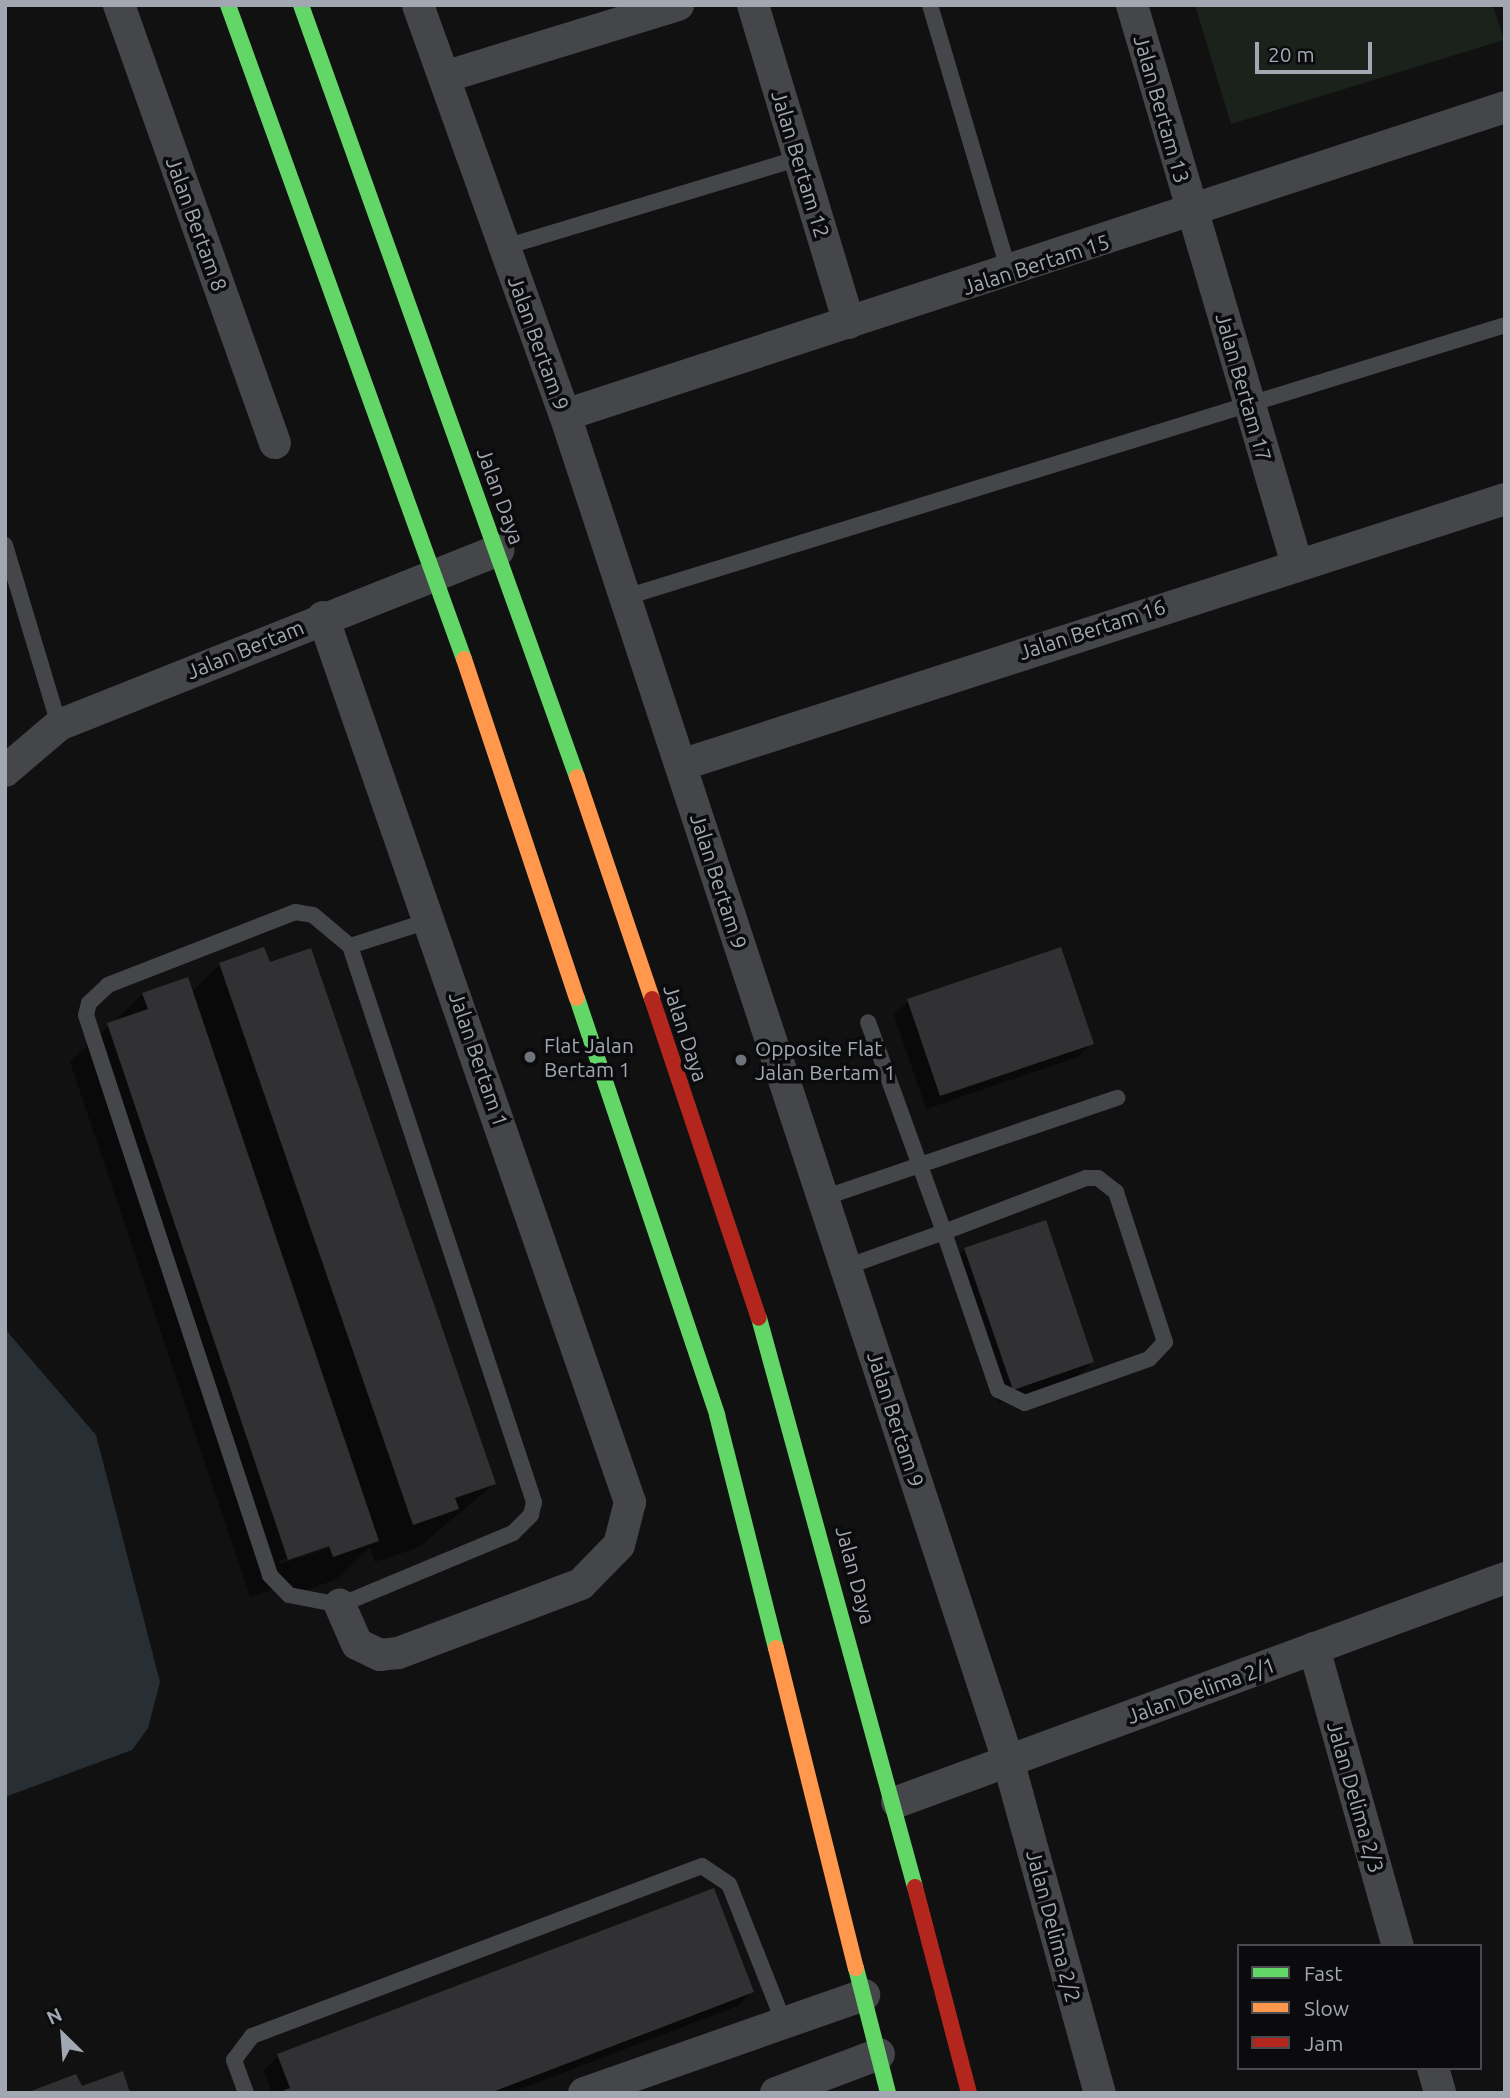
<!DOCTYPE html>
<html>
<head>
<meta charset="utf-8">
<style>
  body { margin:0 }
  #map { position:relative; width:1510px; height:2098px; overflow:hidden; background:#111; font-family:Ubuntu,sans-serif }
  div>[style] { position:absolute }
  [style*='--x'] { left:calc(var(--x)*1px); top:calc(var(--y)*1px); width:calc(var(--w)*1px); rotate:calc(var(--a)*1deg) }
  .green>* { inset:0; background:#1b211b }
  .water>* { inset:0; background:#272e34 }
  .shadow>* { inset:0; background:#0007 }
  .building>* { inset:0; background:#313133 }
  .lane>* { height:16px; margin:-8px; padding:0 8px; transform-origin:8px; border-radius:8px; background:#454649 }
  .street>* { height:32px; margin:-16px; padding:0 16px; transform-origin:16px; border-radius:16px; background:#454649 }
  .fast>* { height:16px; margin:-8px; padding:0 8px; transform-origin:8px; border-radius:8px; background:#63d668 }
  .slow>* { height:16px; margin:-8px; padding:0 8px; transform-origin:8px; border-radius:8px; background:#ff974d }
  .jam>* { height:16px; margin:-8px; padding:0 8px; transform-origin:8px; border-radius:8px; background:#b3261e }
  .dots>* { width:19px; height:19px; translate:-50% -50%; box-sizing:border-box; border:4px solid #0b0b0d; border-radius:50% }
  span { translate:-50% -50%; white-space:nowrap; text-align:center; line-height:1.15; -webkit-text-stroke:7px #0b0b0d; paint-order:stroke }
  .street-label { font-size:21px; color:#a2a8b2 }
  .poi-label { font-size:21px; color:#a2a8b2 }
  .left { translate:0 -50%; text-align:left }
  .frame { position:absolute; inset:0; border:7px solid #a2a8b2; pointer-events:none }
  .legend { position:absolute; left:1237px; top:1944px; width:245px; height:126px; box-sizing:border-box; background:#0b0b0d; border:2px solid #474a4f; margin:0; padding:9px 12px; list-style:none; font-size:21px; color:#a2a8b2 }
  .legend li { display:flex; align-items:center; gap:14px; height:35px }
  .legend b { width:35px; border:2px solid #474a4f }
  .north { position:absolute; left:28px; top:2000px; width:70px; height:70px; -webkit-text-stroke:5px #0b0b0d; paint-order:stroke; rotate:335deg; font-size:19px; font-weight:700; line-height:28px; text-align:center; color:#a2a8b2 }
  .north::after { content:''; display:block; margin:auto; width:24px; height:32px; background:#a2a8b2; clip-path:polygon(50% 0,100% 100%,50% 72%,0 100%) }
  .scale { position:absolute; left:1255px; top:42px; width:117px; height:32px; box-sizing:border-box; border:4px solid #a2a8b2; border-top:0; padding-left:9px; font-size:21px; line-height:24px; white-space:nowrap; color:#a2a8b2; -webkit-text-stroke:5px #0b0b0d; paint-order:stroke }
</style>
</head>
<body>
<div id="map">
  <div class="green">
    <div style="clip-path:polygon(1195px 5px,1493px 5px,1504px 40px,1231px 124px)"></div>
  </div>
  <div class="water">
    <div style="clip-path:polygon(5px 1329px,96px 1435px,160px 1682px,148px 1728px,132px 1750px,5px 1797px)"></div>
  </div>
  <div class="shadow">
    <div style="clip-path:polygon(evenodd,220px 964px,494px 1484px,419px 1547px,375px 1562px,370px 1547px,338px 1579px,295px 1594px,291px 1583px,250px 1597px,70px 1062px,143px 994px,191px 993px,220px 964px,330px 1544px,330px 1548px,280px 1564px,279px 1561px,330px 1544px)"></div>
    <div style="clip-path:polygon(908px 1001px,1092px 1043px,1078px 1057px,926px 1109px,894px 1015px)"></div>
    <div style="clip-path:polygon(965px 1249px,1092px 1362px,1078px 1376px,999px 1403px,951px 1263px)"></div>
    <div style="clip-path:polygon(752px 1992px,738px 2006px,510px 2093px,272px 2093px,264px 2070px,278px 2056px)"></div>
  </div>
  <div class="building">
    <div style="clip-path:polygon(264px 947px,270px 962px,311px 948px,496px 1484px,455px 1498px,459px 1509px,413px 1525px,219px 963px)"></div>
    <div style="clip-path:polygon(1061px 947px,1094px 1044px,940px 1096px,907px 999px)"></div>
    <div style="clip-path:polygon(188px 977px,379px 1541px,333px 1557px,329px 1546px,288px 1560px,107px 1023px,148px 1009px,142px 993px)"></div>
    <div style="clip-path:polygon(1046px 1220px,1094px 1362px,1013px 1390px,964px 1248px)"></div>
    <div style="clip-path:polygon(714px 1888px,754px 1992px,490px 2093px,278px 2093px,290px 2088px,277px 2054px)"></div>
    <div style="clip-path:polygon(123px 2071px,130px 2093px,26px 2093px,76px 2074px,82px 2086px)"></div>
  </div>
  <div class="lane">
    <div style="--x:930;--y:5;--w:278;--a:73.5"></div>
    <div style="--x:505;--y:247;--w:307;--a:-16.8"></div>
    <div style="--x:5;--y:545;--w:188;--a:73.3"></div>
    <div style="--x:626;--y:597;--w:920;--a:-17.19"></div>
    <div style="--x:295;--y:912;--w:18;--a:9"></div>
    <div style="--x:313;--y:915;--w:48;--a:40"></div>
    <div style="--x:350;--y:946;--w:586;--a:71.69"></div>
    <div style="--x:534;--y:1502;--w:13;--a:103"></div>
    <div style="--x:531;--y:1515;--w:25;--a:135"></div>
    <div style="--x:513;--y:1533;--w:187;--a:157.4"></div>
    <div style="--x:340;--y:1605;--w:52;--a:-168.9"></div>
    <div style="--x:289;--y:1595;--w:28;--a:-134"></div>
    <div style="--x:270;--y:1575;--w:589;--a:-108.19"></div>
    <div style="--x:86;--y:1015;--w:12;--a:-76"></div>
    <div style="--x:89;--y:1003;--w:26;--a:-43"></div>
    <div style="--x:108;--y:985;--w:201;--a:-21.3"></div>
    <div style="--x:350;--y:946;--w:85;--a:-17.8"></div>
    <div style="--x:823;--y:1198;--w:311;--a:-18.8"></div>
    <div style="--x:846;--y:1267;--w:104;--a:-19.7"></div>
    <div style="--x:944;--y:1232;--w:152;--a:-20.8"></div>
    <div style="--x:1086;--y:1178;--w:12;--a:0"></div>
    <div style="--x:1098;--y:1178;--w:23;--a:38"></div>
    <div style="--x:1116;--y:1192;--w:158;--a:71.9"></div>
    <div style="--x:1165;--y:1342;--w:23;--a:133"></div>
    <div style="--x:1149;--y:1359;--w:132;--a:160.5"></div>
    <div style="--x:1025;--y:1403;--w:30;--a:-154"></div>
    <div style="--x:998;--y:1390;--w:167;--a:-108.9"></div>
    <div style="--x:944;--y:1232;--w:223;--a:-109.9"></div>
    <div style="--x:246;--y:2093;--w:35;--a:-110"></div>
    <div style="--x:234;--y:2060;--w:30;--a:-53"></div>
    <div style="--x:252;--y:2036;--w:481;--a:-20.7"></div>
    <div style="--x:702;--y:1866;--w:32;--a:34"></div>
    <div style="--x:729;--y:1884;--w:149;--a:68.4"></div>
  </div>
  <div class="street">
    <div style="--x:119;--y:5;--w:465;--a:70.4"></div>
    <div style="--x:418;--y:5;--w:436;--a:70.3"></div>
    <div style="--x:565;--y:415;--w:1416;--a:71.77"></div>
    <div style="--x:1008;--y:1760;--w:345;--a:74.6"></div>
    <div style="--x:753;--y:5;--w:332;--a:73.2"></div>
    <div style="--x:1132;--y:5;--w:580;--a:73.57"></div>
    <div style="--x:444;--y:77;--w:245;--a:-17.1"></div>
    <div style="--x:565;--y:415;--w:989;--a:-18.14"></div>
    <div style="--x:323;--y:617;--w:937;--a:70.87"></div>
    <div style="--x:630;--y:1502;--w:44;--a:104.3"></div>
    <div style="--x:619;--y:1545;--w:54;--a:134.3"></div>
    <div style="--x:581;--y:1584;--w:196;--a:159.3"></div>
    <div style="--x:398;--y:1653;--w:18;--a:174"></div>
    <div style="--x:380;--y:1655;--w:25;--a:-154"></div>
    <div style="--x:357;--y:1644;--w:43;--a:-113.6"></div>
    <div style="--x:681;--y:765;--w:866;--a:-17.89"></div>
    <div style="--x:5;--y:771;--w:71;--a:-40.4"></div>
    <div style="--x:59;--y:725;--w:473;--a:-21.7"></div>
    <div style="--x:1314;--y:1648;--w:310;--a:74.3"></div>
    <div style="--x:897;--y:1802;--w:648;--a:-20.22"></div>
    <div style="--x:1433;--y:2068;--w:26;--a:74"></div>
    <div style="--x:584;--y:2093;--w:297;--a:-19.3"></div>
    <div style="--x:776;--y:2093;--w:110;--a:-20.7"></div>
  </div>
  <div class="fast">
    <div style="--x:228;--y:5;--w:695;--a:70.16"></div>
    <div style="--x:301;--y:5;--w:820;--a:70.33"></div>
    <div style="--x:577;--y:998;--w:440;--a:71.4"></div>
    <div style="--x:717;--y:1415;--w:240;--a:75.8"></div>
    <div style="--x:759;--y:1318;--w:590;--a:74.67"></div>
    <div style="--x:856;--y:1968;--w:129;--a:75.6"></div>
  </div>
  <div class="slow">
    <div style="--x:464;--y:659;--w:357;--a:71.6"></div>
    <div style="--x:577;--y:777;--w:234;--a:71.3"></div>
    <div style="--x:776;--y:1648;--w:330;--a:76"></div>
  </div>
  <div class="jam">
    <div style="--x:652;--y:999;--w:336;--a:71.5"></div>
    <div style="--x:915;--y:1887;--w:213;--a:75.3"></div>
  </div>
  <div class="dots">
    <div style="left:530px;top:1057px;background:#6f737a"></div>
    <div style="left:741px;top:1060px;background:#6f737a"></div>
  </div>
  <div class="street-label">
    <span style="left:1162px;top:109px;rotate:74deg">Jalan Bertam 13</span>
    <span style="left:801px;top:164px;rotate:73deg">Jalan Bertam 12</span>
    <span style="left:197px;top:224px;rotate:70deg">Jalan Bertam 8</span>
    <span style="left:1036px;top:264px;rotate:-18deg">Jalan Bertam 15</span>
    <span style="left:539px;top:343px;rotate:70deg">Jalan Bertam 9</span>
    <span style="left:1244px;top:387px;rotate:74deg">Jalan Bertam 17</span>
    <span style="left:501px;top:496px;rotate:70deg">Jalan Daya</span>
    <span style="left:1092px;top:629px;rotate:-18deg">Jalan Bertam 16</span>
    <span style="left:245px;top:649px;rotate:-22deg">Jalan Bertam</span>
    <span style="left:719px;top:881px;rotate:72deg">Jalan Bertam 9</span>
    <span style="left:686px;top:1033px;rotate:72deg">Jalan Daya</span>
    <span style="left:479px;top:1059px;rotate:71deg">Jalan Bertam 1</span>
    <span style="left:896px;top:1419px;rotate:72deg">Jalan Bertam 9</span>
    <span style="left:856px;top:1575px;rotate:75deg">Jalan Daya</span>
    <span style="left:1201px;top:1690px;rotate:-20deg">Jalan Delima 2/1</span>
    <span style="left:1356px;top:1797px;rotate:74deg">Jalan Delima 2/3</span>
    <span style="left:1054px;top:1926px;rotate:75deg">Jalan Delima 2/2</span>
  </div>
  <div class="poi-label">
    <span class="left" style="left:544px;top:1057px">Flat Jalan<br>Bertam 1</span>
    <span class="left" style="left:755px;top:1060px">Opposite Flat<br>Jalan Bertam 1</span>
  </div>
  <div class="frame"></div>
  <ul class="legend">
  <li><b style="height:9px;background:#63d668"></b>Fast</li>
  <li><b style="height:9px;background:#ff974d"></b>Slow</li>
  <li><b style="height:9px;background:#b3261e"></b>Jam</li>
  </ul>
  <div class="north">N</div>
  <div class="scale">20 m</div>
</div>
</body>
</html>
